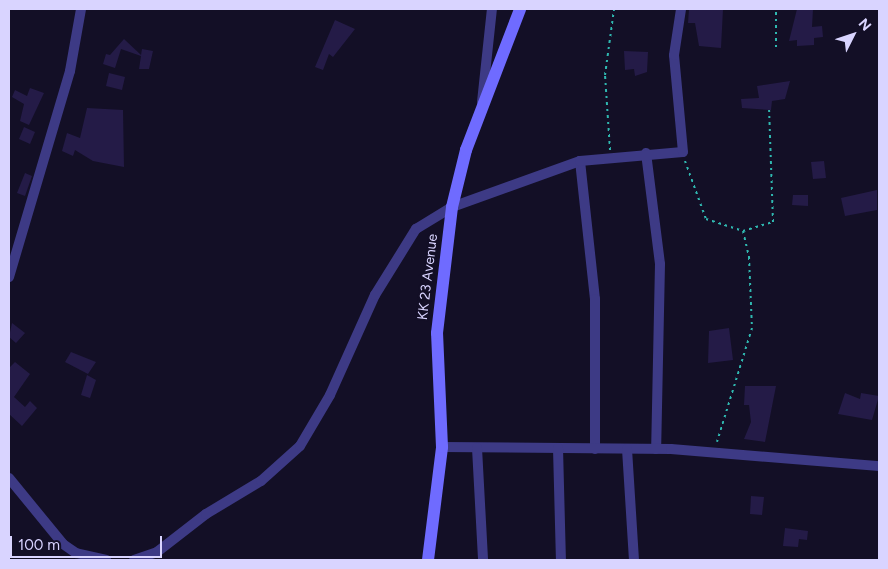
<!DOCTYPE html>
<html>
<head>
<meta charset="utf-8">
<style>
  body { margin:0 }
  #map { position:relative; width:888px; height:569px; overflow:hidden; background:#130f26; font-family:Figtree,sans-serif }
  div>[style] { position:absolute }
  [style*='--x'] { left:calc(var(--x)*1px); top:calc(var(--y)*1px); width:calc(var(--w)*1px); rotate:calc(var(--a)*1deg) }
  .building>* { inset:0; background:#241b47 }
  .path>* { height:2px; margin-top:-1px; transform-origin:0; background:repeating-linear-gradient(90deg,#2fb8b0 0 2.5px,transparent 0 6.5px) }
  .minor>* { height:10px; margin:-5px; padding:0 5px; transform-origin:5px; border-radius:5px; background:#3d3a85 }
  .secondary>* { height:12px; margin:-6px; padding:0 6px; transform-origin:6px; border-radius:6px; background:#6f6bff }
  span { translate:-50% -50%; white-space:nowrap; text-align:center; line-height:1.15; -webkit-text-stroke:4px #130f26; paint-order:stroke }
  .street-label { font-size:14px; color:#d9d4ff }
  .frame { position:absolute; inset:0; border:10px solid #d9d4ff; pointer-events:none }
  .north { position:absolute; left:828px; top:10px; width:50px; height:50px; -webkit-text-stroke:4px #130f26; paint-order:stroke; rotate:49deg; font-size:14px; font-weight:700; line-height:20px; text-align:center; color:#d9d4ff }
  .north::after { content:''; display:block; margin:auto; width:18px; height:22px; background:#d9d4ff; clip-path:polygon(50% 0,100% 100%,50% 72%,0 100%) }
  .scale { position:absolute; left:10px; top:536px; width:152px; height:22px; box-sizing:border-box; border:2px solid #d9d4ff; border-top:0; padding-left:6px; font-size:15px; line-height:18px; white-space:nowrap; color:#d9d4ff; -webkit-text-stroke:4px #130f26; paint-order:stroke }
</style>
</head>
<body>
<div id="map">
  <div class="building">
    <div style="clip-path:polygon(689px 9px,723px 9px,721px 48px,699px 46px,695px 23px,688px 23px)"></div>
    <div style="clip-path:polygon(797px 9px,813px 9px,812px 27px,822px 26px,823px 37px,814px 38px,814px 45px,797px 46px,797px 40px,789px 41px)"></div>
    <div style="clip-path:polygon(335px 20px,355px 29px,333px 57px,329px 54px,323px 70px,315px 67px)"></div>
    <div style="clip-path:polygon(124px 39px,141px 55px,142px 49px,153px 51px,149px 69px,139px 69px,141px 56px,121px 49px,115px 68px,103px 64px,106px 54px,110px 55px)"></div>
    <div style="clip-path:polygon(624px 51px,648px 52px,647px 72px,635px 76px,634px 69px,625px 70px)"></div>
    <div style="clip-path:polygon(109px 73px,125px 77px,122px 90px,106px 86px)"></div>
    <div style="clip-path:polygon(790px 81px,785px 99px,772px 101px,771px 110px,742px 108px,741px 99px,759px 98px,757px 86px)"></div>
    <div style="clip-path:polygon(30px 88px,44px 93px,29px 125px,20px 121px,24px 104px,12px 97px,15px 90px,27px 96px)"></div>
    <div style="clip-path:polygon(87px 108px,123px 110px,124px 167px,93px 161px,75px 150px,73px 156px,62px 151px,67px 133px,80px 138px)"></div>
    <div style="clip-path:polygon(24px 127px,35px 132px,30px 144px,19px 139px)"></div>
    <div style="clip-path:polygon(824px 161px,826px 178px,813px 179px,811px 162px)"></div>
    <div style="clip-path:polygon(25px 173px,32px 176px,25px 196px,17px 193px)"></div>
    <div style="clip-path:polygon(877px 190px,877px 210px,845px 216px,841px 198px)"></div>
    <div style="clip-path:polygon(793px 195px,808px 195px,808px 206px,792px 205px)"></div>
    <div style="clip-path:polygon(12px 323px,25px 333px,16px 343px,9px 337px)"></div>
    <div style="clip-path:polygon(729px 328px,733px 360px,708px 363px,709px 331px)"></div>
    <div style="clip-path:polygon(71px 352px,96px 362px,88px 374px,65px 362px)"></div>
    <div style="clip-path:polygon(15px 362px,30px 374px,14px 397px,25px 407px,30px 401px,37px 408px,22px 426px,9px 414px,9px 368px)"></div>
    <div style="clip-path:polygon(87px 375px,96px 380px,90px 398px,81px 395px)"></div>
    <div style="clip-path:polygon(745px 386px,776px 386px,765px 442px,744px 439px,751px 422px,749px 405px,744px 405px)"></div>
    <div style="clip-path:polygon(845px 393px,860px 399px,861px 393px,879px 396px,872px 420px,838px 414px)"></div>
    <div style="clip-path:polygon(751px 496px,764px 497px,762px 515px,750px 514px)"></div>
    <div style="clip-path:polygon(785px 528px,808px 531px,807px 540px,799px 539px,798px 547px,783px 546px)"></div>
  </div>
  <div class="path">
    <div style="--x:776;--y:47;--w:38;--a:-90"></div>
    <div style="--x:610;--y:150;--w:75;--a:-93.8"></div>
    <div style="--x:605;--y:75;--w:67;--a:-82.2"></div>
    <div style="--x:685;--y:161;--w:62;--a:70.1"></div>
    <div style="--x:706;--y:219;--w:39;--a:18"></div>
    <div style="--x:743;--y:231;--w:27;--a:77"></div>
    <div style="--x:749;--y:257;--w:71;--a:87.6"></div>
    <div style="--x:752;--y:328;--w:119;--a:107.1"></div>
    <div style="--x:743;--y:231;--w:31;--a:-17"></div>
    <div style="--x:773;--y:222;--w:112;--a:-92"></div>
  </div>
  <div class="minor">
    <div style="--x:482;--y:102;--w:94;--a:-83.9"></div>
    <div style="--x:646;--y:153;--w:112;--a:82.8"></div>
    <div style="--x:660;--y:264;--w:185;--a:91.2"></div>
    <div style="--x:580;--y:161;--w:139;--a:83.8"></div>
    <div style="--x:595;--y:299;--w:150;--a:90"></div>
    <div style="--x:9;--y:277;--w:215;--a:-73.5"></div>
    <div style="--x:70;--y:71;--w:63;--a:-79.9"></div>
    <div style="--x:442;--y:447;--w:229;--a:0.5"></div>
    <div style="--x:671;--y:449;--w:209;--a:4.7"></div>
    <div style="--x:477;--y:448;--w:112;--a:86.9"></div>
    <div style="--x:558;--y:448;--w:112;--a:88.5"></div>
    <div style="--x:627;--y:449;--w:111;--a:86.4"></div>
    <div style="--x:9;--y:478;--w:85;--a:50.7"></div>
    <div style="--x:63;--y:544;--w:16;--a:35"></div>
    <div style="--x:76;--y:553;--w:31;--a:13"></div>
    <div style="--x:134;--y:560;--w:24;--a:-19"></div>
    <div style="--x:157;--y:552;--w:62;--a:-37.8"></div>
    <div style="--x:206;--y:514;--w:64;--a:-31"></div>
    <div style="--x:261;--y:481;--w:52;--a:-41.9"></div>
    <div style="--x:300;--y:446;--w:59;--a:-59.5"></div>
    <div style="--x:330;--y:395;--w:110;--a:-65.8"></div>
    <div style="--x:375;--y:295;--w:78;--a:-58.2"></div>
    <div style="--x:416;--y:229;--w:42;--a:-31.4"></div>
    <div style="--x:452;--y:207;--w:136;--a:-19.8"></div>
    <div style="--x:580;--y:161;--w:103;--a:-5"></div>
    <div style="--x:683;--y:152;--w:97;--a:-95.3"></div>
    <div style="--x:674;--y:55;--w:47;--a:-81.3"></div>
  </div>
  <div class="secondary">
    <div style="--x:428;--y:560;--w:114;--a:-82.9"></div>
    <div style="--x:442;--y:447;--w:114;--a:-92.5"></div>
    <div style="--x:437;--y:333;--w:127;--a:-83.2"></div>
    <div style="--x:452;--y:207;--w:59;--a:-76.2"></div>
    <div style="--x:466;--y:150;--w:151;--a:-69"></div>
  </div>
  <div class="street-label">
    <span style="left:428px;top:277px;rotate:-83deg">KK 23 Avenue</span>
  </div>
  <div class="frame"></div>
  <div class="north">N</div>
  <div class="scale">100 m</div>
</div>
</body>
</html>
